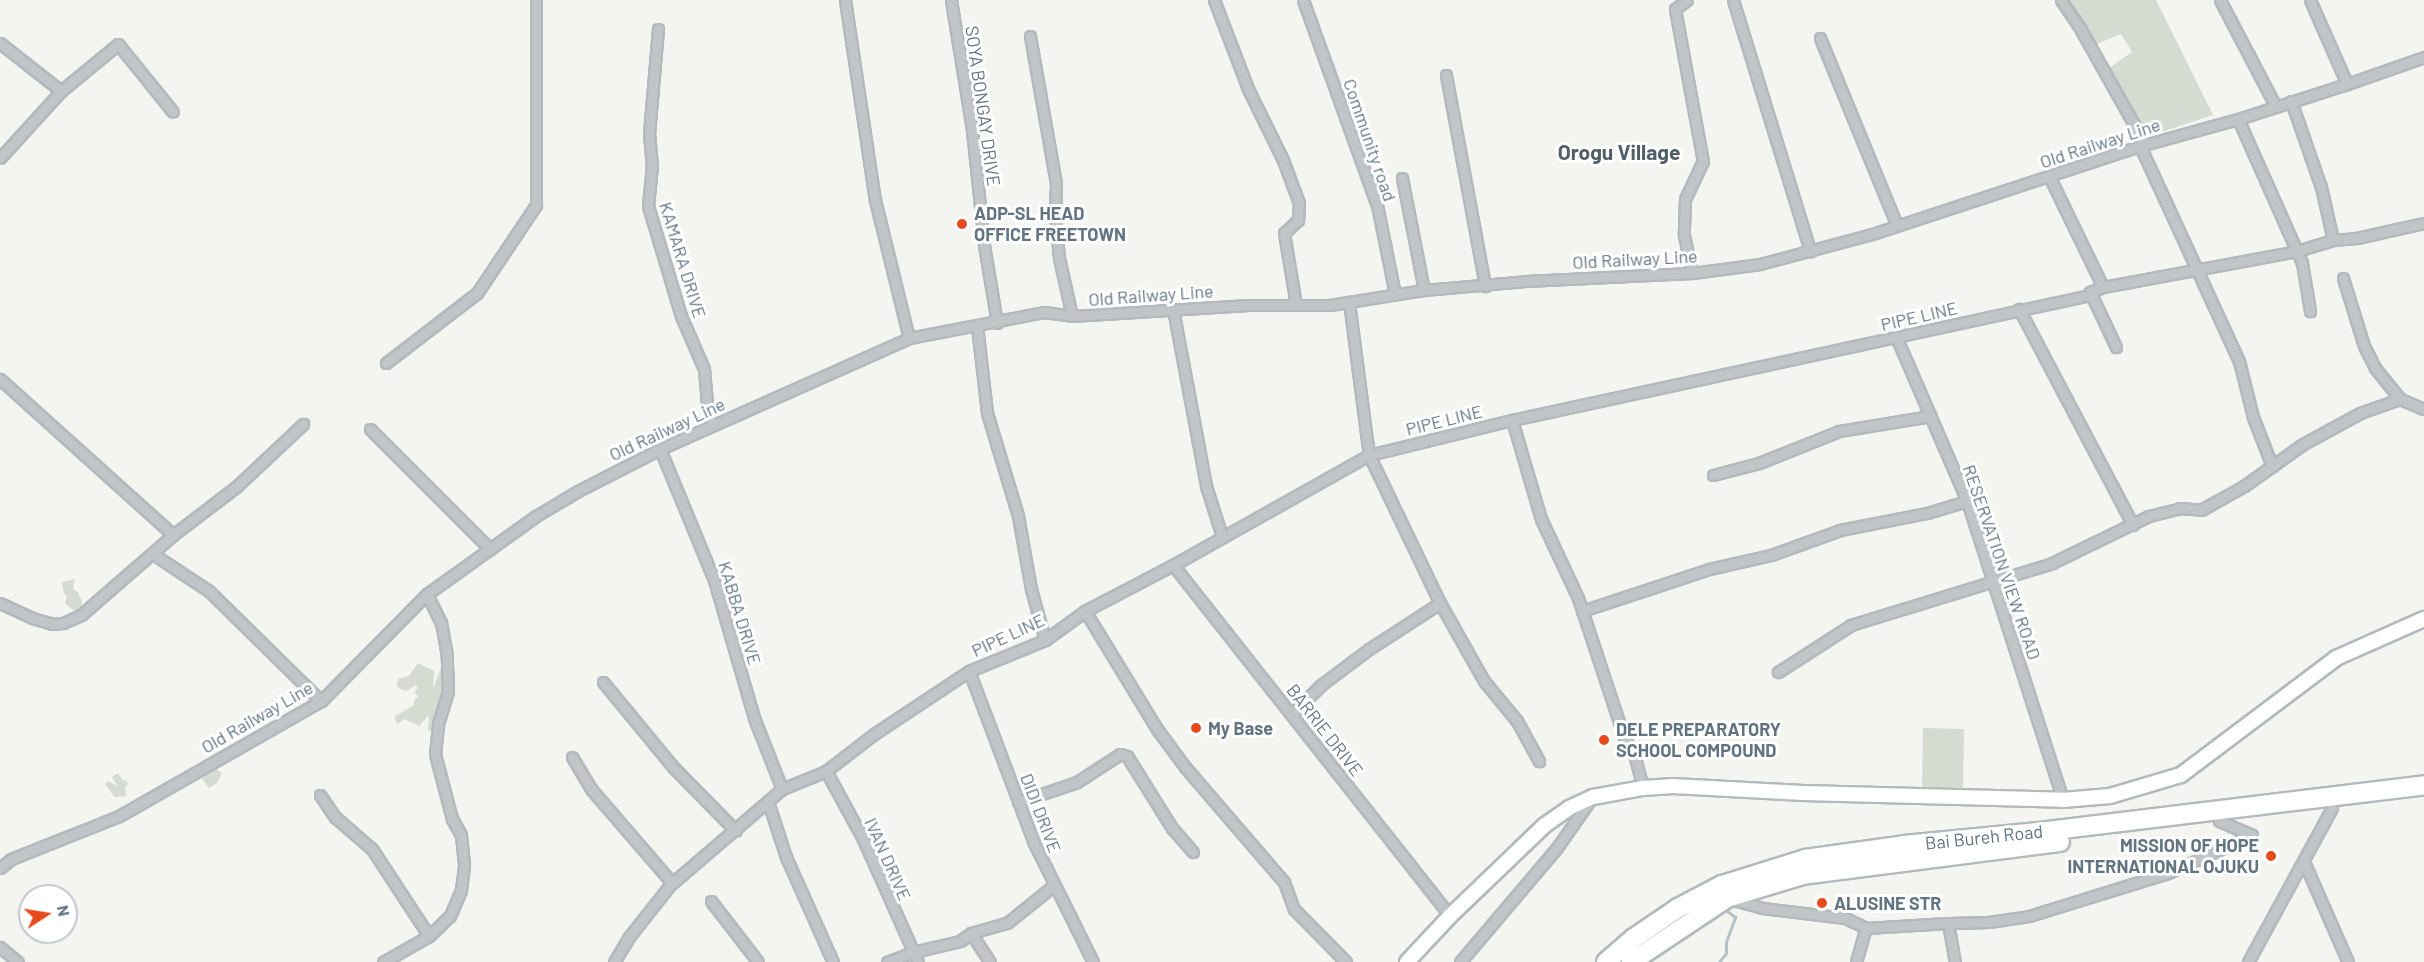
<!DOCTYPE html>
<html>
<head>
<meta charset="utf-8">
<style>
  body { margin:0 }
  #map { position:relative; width:2424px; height:962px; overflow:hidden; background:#f4f4f0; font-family:Barlow,sans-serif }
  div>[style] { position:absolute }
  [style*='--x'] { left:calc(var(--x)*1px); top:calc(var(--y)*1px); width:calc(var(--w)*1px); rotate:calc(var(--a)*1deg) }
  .green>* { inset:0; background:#d5dbd1 }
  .stream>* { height:3px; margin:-1.5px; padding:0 1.5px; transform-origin:1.5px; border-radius:1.5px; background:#b6c4c7 }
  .roads { filter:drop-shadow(2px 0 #b3b9bd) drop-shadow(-2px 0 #b3b9bd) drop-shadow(0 2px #b3b9bd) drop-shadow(0 -2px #b3b9bd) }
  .street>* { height:9px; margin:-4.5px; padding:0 4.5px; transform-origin:4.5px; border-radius:4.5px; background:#c1c5c8 }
  .secondary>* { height:14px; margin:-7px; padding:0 7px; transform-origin:7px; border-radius:7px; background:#fff }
  .highway>* { height:18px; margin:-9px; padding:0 9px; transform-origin:9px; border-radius:9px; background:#fff }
  .dots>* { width:16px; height:16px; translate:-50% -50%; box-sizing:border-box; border:3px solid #fff; border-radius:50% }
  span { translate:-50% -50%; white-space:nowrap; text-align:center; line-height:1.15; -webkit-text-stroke:6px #fff; paint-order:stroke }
  .street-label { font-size:18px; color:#627482 }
  .poi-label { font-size:18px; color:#627482; font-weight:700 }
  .left { translate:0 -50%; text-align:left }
  .right { translate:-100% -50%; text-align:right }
  .quarter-label { font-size:21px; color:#515d67; font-weight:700 }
  .north { position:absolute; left:18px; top:884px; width:60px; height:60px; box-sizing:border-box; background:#fff; border:2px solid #c0c7cd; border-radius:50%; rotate:78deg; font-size:16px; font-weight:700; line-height:24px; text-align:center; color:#627482 }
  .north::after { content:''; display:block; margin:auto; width:21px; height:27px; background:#e74b1d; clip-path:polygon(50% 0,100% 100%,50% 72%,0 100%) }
</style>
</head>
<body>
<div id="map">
  <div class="green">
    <div style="clip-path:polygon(2070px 0,2156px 0,2213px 115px,2149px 136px,2109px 68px,2132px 52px,2121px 34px,2097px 44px)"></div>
    <div style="clip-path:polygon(75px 579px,73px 589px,78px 592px,82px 602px,81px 608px,74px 611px,65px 603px,67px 597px,64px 593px,62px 582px)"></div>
    <div style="clip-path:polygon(418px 663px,434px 671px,433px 688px,442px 666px,446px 689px,434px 730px,428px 731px,429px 715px,419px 726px,404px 719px,398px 724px,395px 720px,395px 716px,414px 705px,414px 700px,418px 697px,414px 692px,418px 688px,415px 685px,407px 691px,402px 690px,397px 686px,398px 679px,409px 676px)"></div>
    <div style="clip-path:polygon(1923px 728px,1964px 729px,1963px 788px,1922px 787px)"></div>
    <div style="clip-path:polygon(216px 769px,222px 773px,217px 783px,209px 788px,202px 779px,209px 770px)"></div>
    <div style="clip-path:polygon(118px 773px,123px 781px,126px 780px,128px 784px,125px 788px,126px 796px,115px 797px,105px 784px,108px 781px,117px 786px,112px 777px)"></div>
  </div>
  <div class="stream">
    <div style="--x:1719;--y:962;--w:11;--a:-52"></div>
    <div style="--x:1726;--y:953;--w:11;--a:-90"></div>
    <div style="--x:1726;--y:942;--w:27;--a:-70"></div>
    <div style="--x:1735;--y:917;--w:10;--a:-143"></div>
  </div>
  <div class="roads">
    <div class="street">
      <div style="--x:845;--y:0;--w:202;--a:81.5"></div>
      <div style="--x:875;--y:200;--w:142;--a:76.2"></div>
      <div style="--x:951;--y:0;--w:132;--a:80.8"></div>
      <div style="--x:972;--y:130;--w:116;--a:84"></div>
      <div style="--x:984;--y:245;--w:79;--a:80.5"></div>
      <div style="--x:1214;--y:0;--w:97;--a:69"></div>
      <div style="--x:1249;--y:91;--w:77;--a:63.8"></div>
      <div style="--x:1283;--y:160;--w:46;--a:69.6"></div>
      <div style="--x:1299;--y:203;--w:17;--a:93"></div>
      <div style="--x:1298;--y:220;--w:19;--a:137"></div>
      <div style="--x:1284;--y:233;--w:73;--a:80.5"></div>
      <div style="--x:1303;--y:0;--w:218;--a:70.2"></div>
      <div style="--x:1377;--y:205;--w:91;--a:78.6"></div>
      <div style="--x:1687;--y:0;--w:15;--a:143"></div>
      <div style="--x:1675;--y:9;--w:155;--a:79.6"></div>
      <div style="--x:1703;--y:161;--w:42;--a:115.3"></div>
      <div style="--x:1685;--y:199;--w:36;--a:92"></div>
      <div style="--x:1684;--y:235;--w:39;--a:78"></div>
      <div style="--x:1733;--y:0;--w:263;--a:72.9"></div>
      <div style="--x:2061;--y:0;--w:36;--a:56"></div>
      <div style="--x:2081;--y:30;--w:131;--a:60.7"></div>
      <div style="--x:2220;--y:0;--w:119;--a:62.4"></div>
      <div style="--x:2310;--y:0;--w:92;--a:66.2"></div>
      <div style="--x:658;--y:29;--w:104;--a:94.9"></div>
      <div style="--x:649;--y:133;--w:32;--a:85"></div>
      <div style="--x:652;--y:165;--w:41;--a:95.6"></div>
      <div style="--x:648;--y:206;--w:115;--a:73.3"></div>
      <div style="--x:681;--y:316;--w:58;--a:66.5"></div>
      <div style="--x:704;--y:369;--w:36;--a:85"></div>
      <div style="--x:707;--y:405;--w:21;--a:73"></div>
      <div style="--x:1030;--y:36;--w:150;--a:80"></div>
      <div style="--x:1056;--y:184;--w:31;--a:92"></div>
      <div style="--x:1055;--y:215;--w:43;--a:84.7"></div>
      <div style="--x:1059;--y:258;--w:59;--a:77.4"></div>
      <div style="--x:1820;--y:38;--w:203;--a:67.7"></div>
      <div style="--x:0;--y:43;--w:78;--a:38.2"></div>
      <div style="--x:61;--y:91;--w:74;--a:-39.5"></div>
      <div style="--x:118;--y:44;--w:87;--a:51"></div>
      <div style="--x:1446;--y:75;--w:215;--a:79.5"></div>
      <div style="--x:2291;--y:101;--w:91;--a:70.8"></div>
      <div style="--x:2321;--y:187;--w:54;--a:77.2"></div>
      <div style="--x:2238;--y:119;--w:158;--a:66"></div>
      <div style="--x:2302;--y:263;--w:49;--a:80.5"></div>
      <div style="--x:2140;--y:146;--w:237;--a:65.3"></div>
      <div style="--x:2239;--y:361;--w:58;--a:76"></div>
      <div style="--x:2253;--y:417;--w:53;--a:68.8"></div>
      <div style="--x:0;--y:158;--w:91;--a:-47.7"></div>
      <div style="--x:2049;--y:176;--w:123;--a:64.1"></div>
      <div style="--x:1402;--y:178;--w:114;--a:78.9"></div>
      <div style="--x:2343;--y:278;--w:71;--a:72.8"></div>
      <div style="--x:2364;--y:346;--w:25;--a:63"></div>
      <div style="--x:2375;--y:368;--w:40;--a:51"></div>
      <div style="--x:2400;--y:399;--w:26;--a:23"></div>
      <div style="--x:2090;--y:292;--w:61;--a:64.7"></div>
      <div style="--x:1349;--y:302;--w:154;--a:82.6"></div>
      <div style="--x:1369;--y:455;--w:164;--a:64.4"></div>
      <div style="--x:1440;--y:603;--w:90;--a:60.6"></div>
      <div style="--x:1484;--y:681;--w:52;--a:50.5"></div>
      <div style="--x:1517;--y:721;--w:46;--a:61.2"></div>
      <div style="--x:1173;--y:309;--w:180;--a:79.4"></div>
      <div style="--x:1206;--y:486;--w:52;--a:72.3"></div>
      <div style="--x:2019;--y:309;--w:244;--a:62.2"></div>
      <div style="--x:977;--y:326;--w:88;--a:83.4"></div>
      <div style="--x:987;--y:413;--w:108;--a:73.2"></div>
      <div style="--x:1018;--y:516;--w:74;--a:79.9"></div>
      <div style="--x:1031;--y:589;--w:53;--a:74.6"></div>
      <div style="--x:1897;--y:339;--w:176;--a:66.6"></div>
      <div style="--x:1967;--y:501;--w:314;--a:72.2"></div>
      <div style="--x:386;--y:363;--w:115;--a:-37.6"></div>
      <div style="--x:477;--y:293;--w:106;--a:-56.2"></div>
      <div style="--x:536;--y:205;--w:205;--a:-90"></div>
      <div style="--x:0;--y:379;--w:233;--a:42"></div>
      <div style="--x:1512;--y:420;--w:103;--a:73.7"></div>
      <div style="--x:1541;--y:519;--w:87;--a:64.9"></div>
      <div style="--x:1578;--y:598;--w:146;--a:71.7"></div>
      <div style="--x:1624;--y:737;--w:20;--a:60"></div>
      <div style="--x:1634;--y:754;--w:35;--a:75"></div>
      <div style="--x:370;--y:429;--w:170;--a:45"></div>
      <div style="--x:660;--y:449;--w:142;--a:67.6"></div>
      <div style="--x:714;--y:580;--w:144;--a:73.8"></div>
      <div style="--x:754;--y:718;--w:76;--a:68.5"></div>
      <div style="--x:1713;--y:475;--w:48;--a:-14.6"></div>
      <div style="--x:1759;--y:463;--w:86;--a:-21.8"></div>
      <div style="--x:1839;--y:431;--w:93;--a:-9.3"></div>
      <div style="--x:153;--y:554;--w:67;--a:33.5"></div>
      <div style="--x:209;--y:591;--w:157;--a:44.5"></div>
      <div style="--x:1173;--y:565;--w:447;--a:51.7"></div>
      <div style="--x:0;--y:603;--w:35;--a:25"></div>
      <div style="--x:32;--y:618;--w:22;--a:16"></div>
      <div style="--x:53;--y:624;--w:10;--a:-6"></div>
      <div style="--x:63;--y:623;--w:20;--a:-24"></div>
      <div style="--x:81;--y:615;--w:122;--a:-41"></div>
      <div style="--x:173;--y:535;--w:81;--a:-37.4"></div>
      <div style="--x:237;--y:486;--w:91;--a:-43.2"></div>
      <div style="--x:1085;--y:611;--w:138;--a:58.6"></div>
      <div style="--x:1157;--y:729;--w:47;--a:53.6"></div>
      <div style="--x:1185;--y:767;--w:152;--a:49.3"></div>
      <div style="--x:1284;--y:882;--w:29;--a:70"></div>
      <div style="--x:1294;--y:909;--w:74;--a:45.5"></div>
      <div style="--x:1582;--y:611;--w:134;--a:-18.3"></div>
      <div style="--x:1709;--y:569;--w:64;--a:-12.7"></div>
      <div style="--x:1771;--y:555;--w:73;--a:-19.9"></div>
      <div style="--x:1840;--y:530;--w:89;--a:-11.1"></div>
      <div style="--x:1927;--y:513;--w:42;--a:-16.7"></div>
      <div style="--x:969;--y:671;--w:184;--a:69.3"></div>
      <div style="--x:1034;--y:843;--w:133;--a:63.6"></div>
      <div style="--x:1778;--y:672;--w:87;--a:-32.8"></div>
      <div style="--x:1851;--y:625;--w:210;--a:-17.1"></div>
      <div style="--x:2052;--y:563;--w:108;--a:-25.9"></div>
      <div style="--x:2149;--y:516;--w:32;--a:-14"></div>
      <div style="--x:2180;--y:508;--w:21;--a:5"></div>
      <div style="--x:2201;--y:510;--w:49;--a:-29.2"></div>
      <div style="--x:2244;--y:486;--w:72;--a:-35.4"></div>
      <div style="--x:2303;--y:444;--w:65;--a:-28.5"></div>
      <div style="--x:2360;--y:413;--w:42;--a:-19.3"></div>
      <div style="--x:603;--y:682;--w:112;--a:50.5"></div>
      <div style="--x:674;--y:768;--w:88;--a:45.5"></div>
      <div style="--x:1292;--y:714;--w:41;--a:-45"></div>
      <div style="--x:1321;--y:685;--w:60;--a:-36.9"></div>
      <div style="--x:1369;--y:649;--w:85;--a:-32.9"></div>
      <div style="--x:572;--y:757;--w:37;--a:59"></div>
      <div style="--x:591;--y:789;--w:124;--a:49.2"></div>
      <div style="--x:826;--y:771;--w:75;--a:61.4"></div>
      <div style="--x:862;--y:837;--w:137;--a:65.9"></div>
      <div style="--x:320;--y:795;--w:27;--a:56"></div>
      <div style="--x:335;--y:817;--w:49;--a:40.9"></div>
      <div style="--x:372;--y:849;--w:104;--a:56.8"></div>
      <div style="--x:768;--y:802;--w:58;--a:71.9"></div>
      <div style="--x:786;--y:857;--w:115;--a:65.9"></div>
      <div style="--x:1018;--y:802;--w:62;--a:-18.7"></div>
      <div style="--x:1077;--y:782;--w:51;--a:-33.1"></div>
      <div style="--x:1120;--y:754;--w:7;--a:16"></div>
      <div style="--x:1127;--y:756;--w:85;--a:58"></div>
      <div style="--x:1172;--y:828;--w:32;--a:49"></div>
      <div style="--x:2304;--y:862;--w:109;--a:66.3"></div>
      <div style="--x:0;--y:868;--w:14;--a:-39"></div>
      <div style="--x:11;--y:859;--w:116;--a:-21.7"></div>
      <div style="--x:119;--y:816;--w:232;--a:-29.7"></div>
      <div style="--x:321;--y:701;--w:151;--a:-45.3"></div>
      <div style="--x:427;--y:594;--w:134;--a:-35.6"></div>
      <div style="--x:536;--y:516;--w:49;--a:-30.8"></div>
      <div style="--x:578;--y:491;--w:92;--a:-27.1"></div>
      <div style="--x:660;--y:449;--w:273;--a:-24"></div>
      <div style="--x:909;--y:338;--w:137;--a:-10.9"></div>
      <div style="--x:1044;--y:312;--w:28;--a:8"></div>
      <div style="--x:1072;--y:316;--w:177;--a:-3.6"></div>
      <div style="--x:1249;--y:305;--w:81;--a:0"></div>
      <div style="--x:1330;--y:305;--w:95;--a:-9.1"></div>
      <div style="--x:1424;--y:290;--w:102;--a:-5"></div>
      <div style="--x:1526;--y:281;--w:166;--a:-2.8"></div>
      <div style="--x:1692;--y:273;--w:69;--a:-7.5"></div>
      <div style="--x:1760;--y:264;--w:116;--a:-15"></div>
      <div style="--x:1872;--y:234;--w:282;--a:-18.2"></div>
      <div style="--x:2140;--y:146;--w:102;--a:-15.4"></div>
      <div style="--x:2238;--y:119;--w:114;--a:-17.8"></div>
      <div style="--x:2347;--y:84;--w:82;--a:-19.3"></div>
      <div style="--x:1733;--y:900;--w:30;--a:15"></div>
      <div style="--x:1762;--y:908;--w:84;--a:6.9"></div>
      <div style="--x:1845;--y:918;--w:23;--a:25"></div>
      <div style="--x:1866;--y:928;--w:82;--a:-3.5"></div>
      <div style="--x:1948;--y:923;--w:40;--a:80"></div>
      <div style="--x:711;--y:901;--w:77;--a:52.4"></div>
      <div style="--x:1948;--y:923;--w:41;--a:-1.4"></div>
      <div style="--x:1989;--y:922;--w:40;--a:-8.5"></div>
      <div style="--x:2029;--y:916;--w:145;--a:-17.2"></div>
      <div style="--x:2168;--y:873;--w:92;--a:-24.3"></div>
      <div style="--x:2252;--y:835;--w:36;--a:-157"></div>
      <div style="--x:971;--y:933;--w:35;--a:57"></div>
      <div style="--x:0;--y:947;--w:23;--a:40"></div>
      <div style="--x:383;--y:962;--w:53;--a:-29.5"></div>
      <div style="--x:429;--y:936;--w:29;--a:-44"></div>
      <div style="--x:450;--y:916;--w:28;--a:-67"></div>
      <div style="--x:461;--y:890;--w:26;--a:-83"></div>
      <div style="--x:464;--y:864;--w:29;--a:-96"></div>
      <div style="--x:461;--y:835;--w:18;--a:-119"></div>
      <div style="--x:452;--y:819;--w:67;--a:-104.7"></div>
      <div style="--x:435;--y:754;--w:30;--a:-84"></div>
      <div style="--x:438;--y:724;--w:34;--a:-73"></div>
      <div style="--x:448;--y:692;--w:36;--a:-92"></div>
      <div style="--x:447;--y:656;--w:34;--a:-100"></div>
      <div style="--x:441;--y:623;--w:32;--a:-116"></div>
      <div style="--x:614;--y:962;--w:29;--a:-59"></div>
      <div style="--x:629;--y:937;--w:66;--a:-51.7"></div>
      <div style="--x:670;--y:885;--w:148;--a:-40.6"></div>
      <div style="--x:782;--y:789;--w:48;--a:-22.2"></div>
      <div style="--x:826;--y:771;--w:61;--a:-37.6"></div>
      <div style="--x:874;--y:734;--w:114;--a:-33.6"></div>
      <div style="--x:969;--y:671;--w:82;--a:-22.2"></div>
      <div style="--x:1045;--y:640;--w:49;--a:-35.9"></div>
      <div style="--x:1085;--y:611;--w:99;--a:-27.6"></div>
      <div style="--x:1173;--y:565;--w:225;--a:-29.3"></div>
      <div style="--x:1369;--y:455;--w:147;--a:-13.8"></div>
      <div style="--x:1512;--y:420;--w:591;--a:-12.2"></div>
      <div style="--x:2090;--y:295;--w:3;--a:-90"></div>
      <div style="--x:2090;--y:292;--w:14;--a:-21"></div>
      <div style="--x:2103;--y:287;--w:197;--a:-10.5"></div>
      <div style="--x:2297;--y:251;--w:38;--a:-17"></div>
      <div style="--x:2333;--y:240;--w:24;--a:-5"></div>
      <div style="--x:2357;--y:238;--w:69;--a:-12.6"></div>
      <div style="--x:887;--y:962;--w:28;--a:-21"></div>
      <div style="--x:913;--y:952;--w:48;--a:-13.2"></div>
      <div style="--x:960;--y:941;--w:14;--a:-36"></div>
      <div style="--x:971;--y:933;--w:37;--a:-16"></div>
      <div style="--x:1007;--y:923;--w:59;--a:-38.8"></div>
      <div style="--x:1460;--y:962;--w:148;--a:-49.7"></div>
      <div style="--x:1556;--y:849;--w:61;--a:-55"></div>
      <div style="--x:1856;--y:962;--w:35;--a:-74"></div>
      <div style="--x:2248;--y:962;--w:175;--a:-61.4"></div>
    </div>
    <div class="secondary">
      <div style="--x:1407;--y:962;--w:63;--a:-46.9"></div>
      <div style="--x:1450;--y:916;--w:132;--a:-43.8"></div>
      <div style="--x:1545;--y:825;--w:29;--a:-35"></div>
      <div style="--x:1569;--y:808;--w:26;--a:-25"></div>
      <div style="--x:1593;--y:797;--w:51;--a:-10.2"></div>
      <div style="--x:1643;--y:788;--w:30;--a:-4"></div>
      <div style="--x:1673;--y:786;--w:130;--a:3.1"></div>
      <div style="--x:1803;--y:793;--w:260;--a:1.5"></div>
      <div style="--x:2063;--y:800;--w:47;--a:-4.9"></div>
      <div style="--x:2110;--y:796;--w:74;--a:-16.5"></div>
      <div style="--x:2181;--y:775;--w:194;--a:-37"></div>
      <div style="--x:2336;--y:658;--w:96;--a:-23.9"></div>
    </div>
    <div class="highway">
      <div style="--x:1606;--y:962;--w:37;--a:-41"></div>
      <div style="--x:1634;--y:938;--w:53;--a:-34.3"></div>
      <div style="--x:1678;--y:908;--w:50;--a:-27.6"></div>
      <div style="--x:1722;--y:885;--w:87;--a:-17.4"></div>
      <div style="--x:1805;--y:859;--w:100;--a:-8"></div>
      <div style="--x:1904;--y:845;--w:135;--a:-5.5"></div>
      <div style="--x:2038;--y:832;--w:389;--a:-6.9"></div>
      <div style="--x:1631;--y:962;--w:115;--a:-33.7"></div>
      <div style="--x:1727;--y:898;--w:79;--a:-16.8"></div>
      <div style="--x:1803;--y:875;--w:259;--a:-7.3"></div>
    </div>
  </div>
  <div class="dots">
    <div style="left:962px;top:224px;background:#e74b1d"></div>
    <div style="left:1196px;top:728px;background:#e74b1d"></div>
    <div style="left:1604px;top:740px;background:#e74b1d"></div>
    <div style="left:2271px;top:856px;background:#e74b1d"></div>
    <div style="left:1822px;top:903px;background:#e74b1d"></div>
  </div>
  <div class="street-label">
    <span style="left:983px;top:106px;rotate:82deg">SOYA BONGAY DRIVE</span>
    <span style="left:1370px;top:140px;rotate:71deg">Community road</span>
    <span style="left:2100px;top:143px;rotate:-18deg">Old Railway Line</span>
    <span style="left:1635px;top:259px;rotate:-3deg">Old Railway Line</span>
    <span style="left:683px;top:260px;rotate:73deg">KAMARA DRIVE</span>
    <span style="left:1151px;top:295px;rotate:-4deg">Old Railway Line</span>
    <span style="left:1919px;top:316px;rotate:-13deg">PIPE LINE</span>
    <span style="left:1444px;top:420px;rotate:-14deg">PIPE LINE</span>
    <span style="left:667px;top:429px;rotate:-25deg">Old Railway Line</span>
    <span style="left:2002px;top:562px;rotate:71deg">RESERVATION VIEW ROAD</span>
    <span style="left:740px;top:613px;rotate:73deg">KABBA DRIVE</span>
    <span style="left:1008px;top:635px;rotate:-25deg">PIPE LINE</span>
    <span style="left:257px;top:717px;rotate:-30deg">Old Railway Line</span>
    <span style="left:1325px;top:730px;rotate:52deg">BARRIE DRIVE</span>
    <span style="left:1041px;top:813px;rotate:69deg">DIDI DRIVE</span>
    <span style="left:1984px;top:837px;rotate:-6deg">Bai Bureh Road</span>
    <span style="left:888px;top:859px;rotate:66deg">IVAN DRIVE</span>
  </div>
  <div class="poi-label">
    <span class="left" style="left:974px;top:224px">ADP-SL HEAD<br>OFFICE FREETOWN</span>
    <span class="left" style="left:1208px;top:728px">My Base</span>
    <span class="left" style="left:1616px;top:740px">DELE PREPARATORY<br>SCHOOL COMPOUND</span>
    <span class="right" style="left:2259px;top:856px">MISSION OF HOPE<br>INTERNATIONAL OJUKU</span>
    <span class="left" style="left:1834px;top:903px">ALUSINE STR</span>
  </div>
  <div class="quarter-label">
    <span style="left:1619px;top:152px">Orogu Village</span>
  </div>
  <div class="north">N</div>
</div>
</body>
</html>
